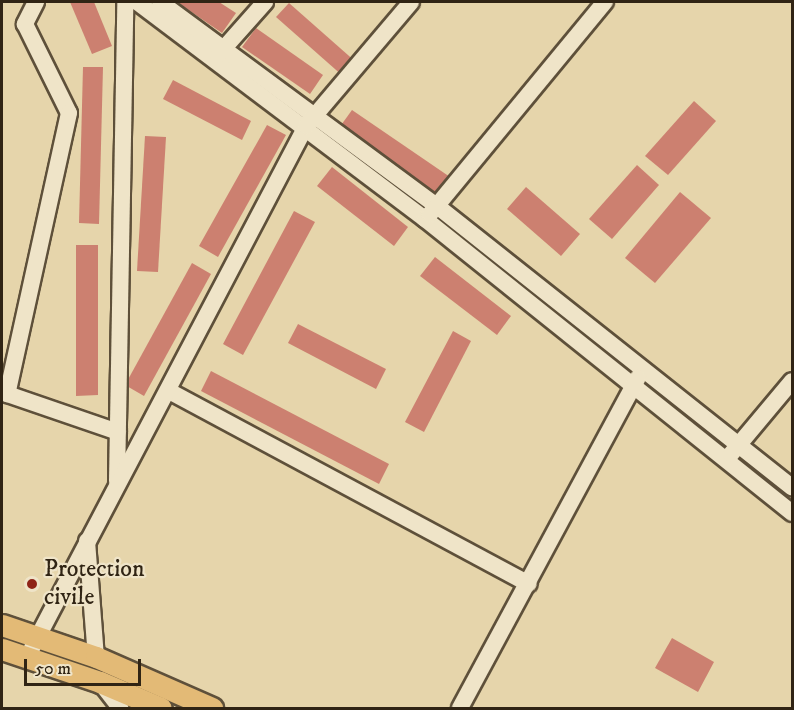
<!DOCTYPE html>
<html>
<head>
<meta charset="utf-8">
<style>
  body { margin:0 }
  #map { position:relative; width:794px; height:710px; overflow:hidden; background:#e6d5ab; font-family:"IM FELL DW Pica",serif }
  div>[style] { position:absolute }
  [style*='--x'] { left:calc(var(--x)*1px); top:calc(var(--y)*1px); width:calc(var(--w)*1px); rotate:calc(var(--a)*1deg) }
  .building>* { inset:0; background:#cc8070 }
  .roads { filter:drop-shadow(2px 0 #5e503a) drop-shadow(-2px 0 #5e503a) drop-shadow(0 2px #5e503a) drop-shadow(0 -2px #5e503a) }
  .minor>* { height:16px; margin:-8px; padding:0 8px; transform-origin:8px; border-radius:8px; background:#efe4c8 }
  .major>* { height:21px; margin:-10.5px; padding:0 10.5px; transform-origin:10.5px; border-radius:10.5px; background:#e3ba76 }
  .dots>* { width:16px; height:16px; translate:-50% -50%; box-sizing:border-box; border:3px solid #efe4c8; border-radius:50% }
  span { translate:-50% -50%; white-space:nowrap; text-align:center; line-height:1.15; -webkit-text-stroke:4.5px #efe4c8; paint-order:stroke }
  .poi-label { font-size:24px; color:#302414 }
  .left { translate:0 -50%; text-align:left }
  .frame { position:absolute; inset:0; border:3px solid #302414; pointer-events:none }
  .scale { position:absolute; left:24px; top:659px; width:117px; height:27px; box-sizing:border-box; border:3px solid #302414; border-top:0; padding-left:8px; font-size:18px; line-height:21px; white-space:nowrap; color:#302414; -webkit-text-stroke:4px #efe4c8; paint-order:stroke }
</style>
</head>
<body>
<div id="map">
  <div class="building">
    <div style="clip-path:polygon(70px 2px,94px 2px,112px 46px,92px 54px)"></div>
    <div style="clip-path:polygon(177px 2px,219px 2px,236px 13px,222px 33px)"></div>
    <div style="clip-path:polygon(289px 3px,357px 63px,344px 77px,276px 17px)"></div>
    <div style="clip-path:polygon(256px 28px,323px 75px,310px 94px,242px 47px)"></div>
    <div style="clip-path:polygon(83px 67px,103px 67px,99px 224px,79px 223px)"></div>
    <div style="clip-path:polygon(173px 80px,251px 121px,242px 140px,163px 99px)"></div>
    <div style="clip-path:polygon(694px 101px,716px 121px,668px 175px,645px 156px)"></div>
    <div style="clip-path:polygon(352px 110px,450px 177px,438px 196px,339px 128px)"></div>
    <div style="clip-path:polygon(267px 125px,286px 135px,218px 257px,199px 246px)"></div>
    <div style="clip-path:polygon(145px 136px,166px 137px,158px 272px,137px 271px)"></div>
    <div style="clip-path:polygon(637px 165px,659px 185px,612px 239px,589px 219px)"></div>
    <div style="clip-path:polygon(332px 167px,408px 227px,394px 246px,317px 186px)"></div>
    <div style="clip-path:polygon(526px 187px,580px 234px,561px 256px,507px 209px)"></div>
    <div style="clip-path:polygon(680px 192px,711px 218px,655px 283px,625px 258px)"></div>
    <div style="clip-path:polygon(294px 211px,315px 222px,243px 355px,223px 344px)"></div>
    <div style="clip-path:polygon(76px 245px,98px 245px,98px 395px,76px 396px)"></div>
    <div style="clip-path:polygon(435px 257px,511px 316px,497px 335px,420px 276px)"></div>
    <div style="clip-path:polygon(192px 263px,211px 274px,144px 396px,125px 385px)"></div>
    <div style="clip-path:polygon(298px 324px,386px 369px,376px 389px,288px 343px)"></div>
    <div style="clip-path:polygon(453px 331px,471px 341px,424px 432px,405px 422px)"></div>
    <div style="clip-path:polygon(211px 371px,389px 464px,379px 484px,201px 391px)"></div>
    <div style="clip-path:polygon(672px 638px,714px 662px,698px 692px,655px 668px)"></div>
  </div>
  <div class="roads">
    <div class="minor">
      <div style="--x:36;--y:2;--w:25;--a:117"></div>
      <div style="--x:25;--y:24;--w:99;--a:63.7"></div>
      <div style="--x:69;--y:113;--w:288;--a:102.4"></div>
      <div style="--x:7;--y:394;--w:117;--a:18.9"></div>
      <div style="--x:137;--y:2;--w:361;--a:37"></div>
      <div style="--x:425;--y:219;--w:470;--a:38.7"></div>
      <div style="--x:160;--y:2;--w:344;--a:36.4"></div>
      <div style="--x:437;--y:206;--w:453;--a:38.4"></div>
      <div style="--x:218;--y:55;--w:71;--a:-48.4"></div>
      <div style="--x:430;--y:214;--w:275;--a:-50.5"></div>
      <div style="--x:169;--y:391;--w:408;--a:28.2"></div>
      <div style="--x:731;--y:454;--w:95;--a:-50.1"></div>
      <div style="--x:117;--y:481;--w:479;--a:-89"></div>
      <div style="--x:87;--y:541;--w:116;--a:85.6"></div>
      <div style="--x:32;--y:648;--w:590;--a:-62.3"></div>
      <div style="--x:306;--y:126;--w:162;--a:-49.7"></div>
      <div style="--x:100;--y:682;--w:33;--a:52"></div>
      <div style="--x:460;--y:708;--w:375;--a:-61.7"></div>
    </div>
    <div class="major">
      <div style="--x:2;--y:625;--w:99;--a:18.8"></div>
      <div style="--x:96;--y:657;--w:127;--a:23.7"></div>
      <div style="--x:2;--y:649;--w:103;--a:18.6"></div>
      <div style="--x:100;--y:682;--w:66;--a:23.1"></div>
    </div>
  </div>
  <div class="dots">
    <div style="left:32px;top:584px;background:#8f2418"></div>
  </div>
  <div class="poi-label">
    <span class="left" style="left:44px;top:584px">Protection<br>civile</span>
  </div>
  <div class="frame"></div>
  <div class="scale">50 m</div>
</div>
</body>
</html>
